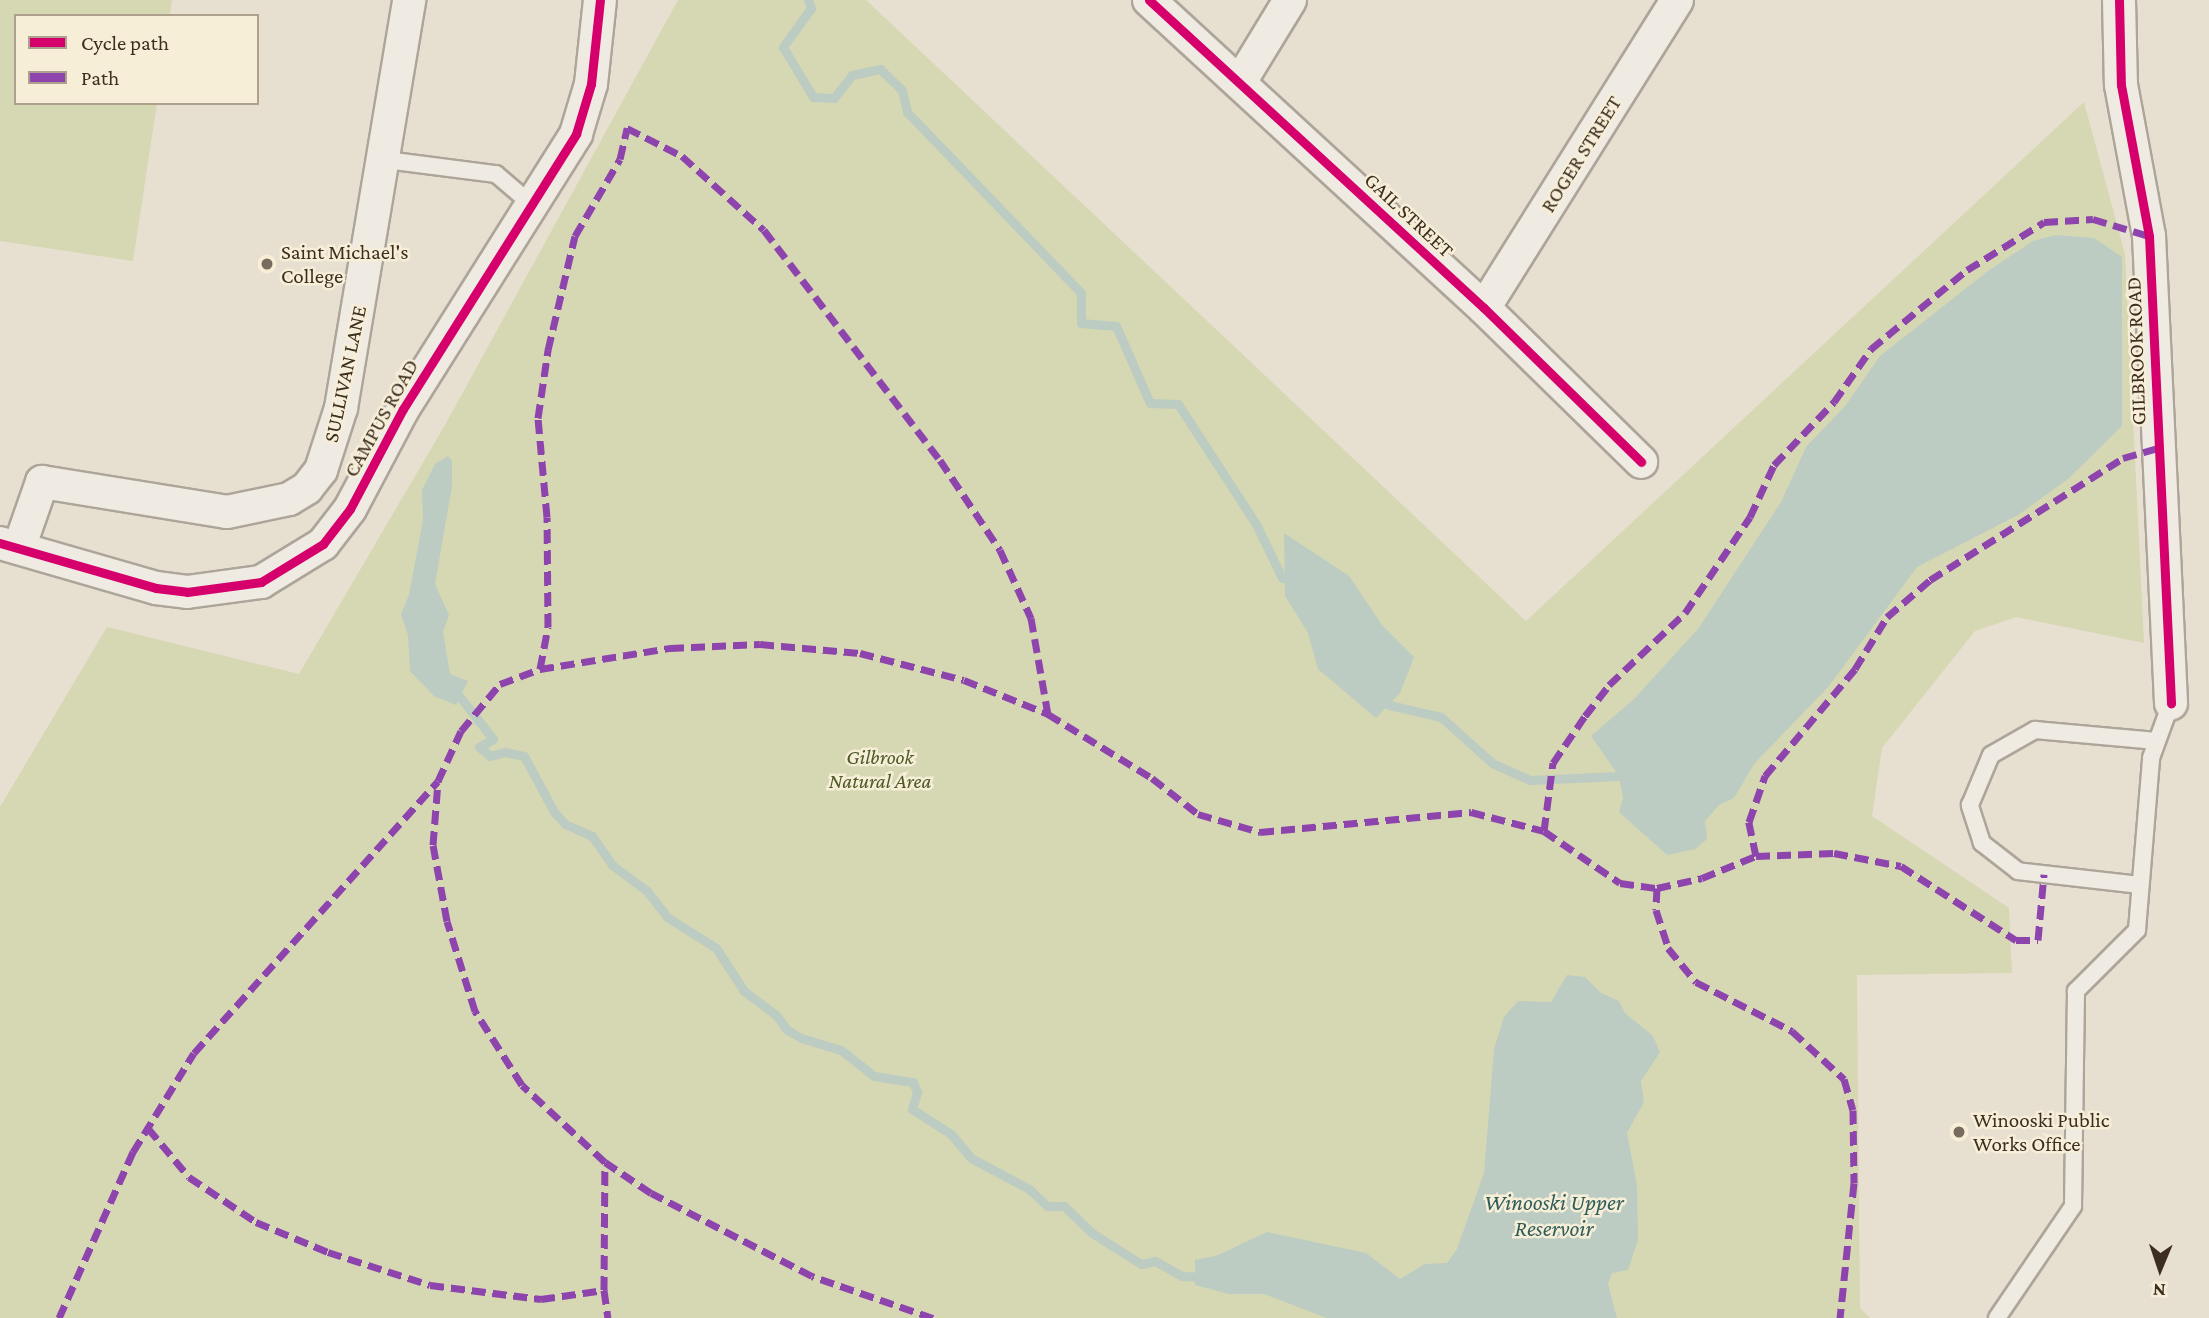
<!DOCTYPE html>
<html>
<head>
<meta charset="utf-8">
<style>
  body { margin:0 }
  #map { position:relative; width:2209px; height:1318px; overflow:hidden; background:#e7e0d1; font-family:"Crimson Pro",serif }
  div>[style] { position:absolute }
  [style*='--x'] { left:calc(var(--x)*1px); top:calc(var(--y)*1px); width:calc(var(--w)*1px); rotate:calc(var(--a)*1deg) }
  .green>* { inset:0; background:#d6d7b3 }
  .water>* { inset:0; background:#bcccc2 }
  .stream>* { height:9px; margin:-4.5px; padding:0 4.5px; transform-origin:4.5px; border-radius:4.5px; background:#bcccc2 }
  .roads { filter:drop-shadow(2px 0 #ada599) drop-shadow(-2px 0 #ada599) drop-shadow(0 2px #ada599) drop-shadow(0 -2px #ada599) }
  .service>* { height:16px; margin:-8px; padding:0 8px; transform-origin:8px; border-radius:8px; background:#efebe3 }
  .minor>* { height:32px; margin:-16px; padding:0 16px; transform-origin:16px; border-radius:16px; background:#efebe3 }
  .quiet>* { height:7px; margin-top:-3.5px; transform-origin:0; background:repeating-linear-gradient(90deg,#8e44ad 0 14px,transparent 0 21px) }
  .cycleway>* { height:9px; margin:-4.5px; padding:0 4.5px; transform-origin:4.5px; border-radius:4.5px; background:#d6006c }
  .dots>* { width:19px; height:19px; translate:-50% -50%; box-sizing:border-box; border:4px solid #f7eed8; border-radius:50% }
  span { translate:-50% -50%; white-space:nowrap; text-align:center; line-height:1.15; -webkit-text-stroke:5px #f7eed8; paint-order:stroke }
  .street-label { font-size:21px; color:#3d2e20 }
  .poi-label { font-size:21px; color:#3d2e20 }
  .left { translate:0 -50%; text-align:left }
  .park-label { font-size:21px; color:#4d5a26; font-style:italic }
  .water-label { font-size:23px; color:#2f5d5a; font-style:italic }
  .legend { position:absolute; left:14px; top:14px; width:245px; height:91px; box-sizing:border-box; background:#f7eed8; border:2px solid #ada18e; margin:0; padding:9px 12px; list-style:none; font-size:21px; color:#3d2e20 }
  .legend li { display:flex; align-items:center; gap:14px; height:35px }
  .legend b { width:35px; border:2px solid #ada18e }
  .north { position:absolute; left:2125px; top:1234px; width:70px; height:70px; -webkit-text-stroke:5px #f7eed8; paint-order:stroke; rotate:182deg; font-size:19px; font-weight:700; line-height:28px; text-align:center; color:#3d2e20 }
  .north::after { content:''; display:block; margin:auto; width:24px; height:32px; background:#3d2e20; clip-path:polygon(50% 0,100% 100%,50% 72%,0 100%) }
</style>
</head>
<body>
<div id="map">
  <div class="green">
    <div style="clip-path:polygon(0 0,172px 0,170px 16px,16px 16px,16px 103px,157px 103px,133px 261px,0 241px)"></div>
    <div style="clip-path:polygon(678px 0,866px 0,1526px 621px,2084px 102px,2125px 254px,2144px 643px,2016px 617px,1975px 631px,1882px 748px,1872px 816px,2009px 908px,2012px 973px,1857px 975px,1860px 1308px,1870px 1318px,0 1318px,0 807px,107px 627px,299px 674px,445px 425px)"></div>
  </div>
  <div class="water">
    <div style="clip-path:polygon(2056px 235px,2094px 238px,2122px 257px,2122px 426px,2068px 479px,2018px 515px,1917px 567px,1829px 686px,1754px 764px,1734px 798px,1719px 805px,1705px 821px,1707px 839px,1695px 849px,1667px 855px,1619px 812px,1623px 798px,1619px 776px,1591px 736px,1634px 699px,1698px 629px,1781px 502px,1806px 447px,1846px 405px,1880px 356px,1988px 271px,2033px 241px)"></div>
    <div style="clip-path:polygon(448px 456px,452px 461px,452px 486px,435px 584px,449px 615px,443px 632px,450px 674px,468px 681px,456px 705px,434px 696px,410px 671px,408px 635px,401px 614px,409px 595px,423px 520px,422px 490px,435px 464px)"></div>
    <div style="clip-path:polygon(1284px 533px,1349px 576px,1382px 625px,1414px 657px,1400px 693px,1376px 718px,1318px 669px,1308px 633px,1285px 596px)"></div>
    <div style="clip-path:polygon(1567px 975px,1585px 977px,1601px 993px,1619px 1001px,1625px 1013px,1653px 1036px,1660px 1052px,1641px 1081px,1644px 1102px,1627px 1133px,1637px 1185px,1638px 1240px,1628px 1270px,1612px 1273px,1608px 1284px,1617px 1318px,1327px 1318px,1264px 1294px,1229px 1294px,1195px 1285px,1195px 1260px,1216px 1256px,1267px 1232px,1366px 1253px,1400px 1279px,1425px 1264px,1447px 1263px,1457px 1249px,1484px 1173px,1494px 1049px,1504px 1017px,1518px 1001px,1551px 1002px)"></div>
  </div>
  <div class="stream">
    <div style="--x:808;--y:0;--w:9;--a:69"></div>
    <div style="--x:811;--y:8;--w:48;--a:125.7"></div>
    <div style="--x:783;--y:47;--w:58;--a:59"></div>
    <div style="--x:813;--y:97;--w:21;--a:3"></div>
    <div style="--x:834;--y:98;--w:29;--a:-52"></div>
    <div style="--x:852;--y:75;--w:29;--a:-12"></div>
    <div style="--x:880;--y:69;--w:30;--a:44"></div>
    <div style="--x:902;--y:90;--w:23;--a:77"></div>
    <div style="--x:907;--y:112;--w:251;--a:46.1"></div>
    <div style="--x:1081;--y:293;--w:30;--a:90"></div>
    <div style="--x:1081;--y:323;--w:35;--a:5"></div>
    <div style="--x:1116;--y:326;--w:84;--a:66.2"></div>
    <div style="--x:1150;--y:403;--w:28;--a:2"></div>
    <div style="--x:1178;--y:404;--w:143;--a:57"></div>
    <div style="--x:1256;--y:524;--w:60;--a:64.3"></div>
    <div style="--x:460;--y:697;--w:53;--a:51.8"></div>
    <div style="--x:493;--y:739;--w:16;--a:150"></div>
    <div style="--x:479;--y:747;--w:14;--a:39"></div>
    <div style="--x:490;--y:756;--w:16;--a:-15"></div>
    <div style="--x:505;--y:752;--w:19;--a:12"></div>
    <div style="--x:524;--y:756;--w:64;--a:61.8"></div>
    <div style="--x:554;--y:812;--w:16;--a:47"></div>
    <div style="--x:565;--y:824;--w:30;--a:24"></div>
    <div style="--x:592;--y:836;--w:35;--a:55"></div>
    <div style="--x:612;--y:865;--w:44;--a:36.6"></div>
    <div style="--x:647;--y:891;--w:33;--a:52"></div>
    <div style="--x:667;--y:917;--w:58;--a:32.3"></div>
    <div style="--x:716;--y:948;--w:51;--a:56.9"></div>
    <div style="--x:744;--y:991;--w:40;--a:37"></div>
    <div style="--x:776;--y:1015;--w:17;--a:54"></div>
    <div style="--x:786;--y:1029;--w:17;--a:31"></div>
    <div style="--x:801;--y:1038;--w:42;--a:16.7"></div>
    <div style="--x:841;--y:1050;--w:42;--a:38.2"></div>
    <div style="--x:874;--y:1076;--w:39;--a:9"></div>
    <div style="--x:913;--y:1082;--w:11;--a:68"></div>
    <div style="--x:917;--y:1092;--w:18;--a:106"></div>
    <div style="--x:912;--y:1109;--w:46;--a:32.7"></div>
    <div style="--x:951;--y:1134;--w:31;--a:50"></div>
    <div style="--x:971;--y:1158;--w:66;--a:28.1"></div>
    <div style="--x:1029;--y:1189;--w:25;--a:43"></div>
    <div style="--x:1047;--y:1206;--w:17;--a:0"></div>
    <div style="--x:1064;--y:1206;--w:39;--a:44"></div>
    <div style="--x:1092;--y:1233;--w:58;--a:32.3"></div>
    <div style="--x:1141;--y:1264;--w:14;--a:-12"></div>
    <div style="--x:1155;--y:1261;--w:31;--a:29"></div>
    <div style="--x:1182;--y:1276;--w:21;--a:3"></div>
    <div style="--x:1389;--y:705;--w:53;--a:13"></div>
    <div style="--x:1441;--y:717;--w:69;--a:42"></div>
    <div style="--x:1492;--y:763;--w:42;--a:24.1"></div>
    <div style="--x:1530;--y:780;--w:89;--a:-2.6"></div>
  </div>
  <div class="roads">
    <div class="service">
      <div style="--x:386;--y:160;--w:111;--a:7.3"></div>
      <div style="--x:496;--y:174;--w:45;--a:40.5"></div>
      <div style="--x:2140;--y:885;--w:123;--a:-173.5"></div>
      <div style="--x:2018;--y:871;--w:46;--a:-142.1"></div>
      <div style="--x:1982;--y:843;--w:40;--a:-108"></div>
      <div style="--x:1970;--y:805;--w:54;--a:-67.2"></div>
      <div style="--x:1991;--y:755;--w:51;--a:-29.6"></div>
      <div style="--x:2035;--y:730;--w:122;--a:5.2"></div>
      <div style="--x:1997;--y:1318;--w:135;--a:-55.8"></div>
      <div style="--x:2073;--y:1206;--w:215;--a:-89.2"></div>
      <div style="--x:2076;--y:991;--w:86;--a:-45"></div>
      <div style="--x:2137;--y:930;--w:173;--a:-85.3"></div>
      <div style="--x:2151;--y:758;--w:59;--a:-70"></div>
    </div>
    <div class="minor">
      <div style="--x:1149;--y:0;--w:455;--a:42.6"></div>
      <div style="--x:1484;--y:308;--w:220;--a:44.4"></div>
      <div style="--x:2119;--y:0;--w:85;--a:88.7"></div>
      <div style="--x:2121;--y:85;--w:154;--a:79.5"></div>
      <div style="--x:2149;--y:236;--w:468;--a:87.3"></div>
      <div style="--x:1240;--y:82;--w:96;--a:-58.6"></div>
      <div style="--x:1484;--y:308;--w:363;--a:-57.9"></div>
      <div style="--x:0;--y:543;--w:162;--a:16.1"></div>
      <div style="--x:156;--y:588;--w:31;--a:7"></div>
      <div style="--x:187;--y:592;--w:75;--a:-7.7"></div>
      <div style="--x:261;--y:582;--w:73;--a:-31.5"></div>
      <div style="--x:323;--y:544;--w:44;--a:-52.4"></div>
      <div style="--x:350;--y:509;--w:113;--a:-62.1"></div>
      <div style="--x:403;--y:409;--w:325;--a:-57.8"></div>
      <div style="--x:576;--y:134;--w:52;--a:-73.3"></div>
      <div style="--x:591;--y:84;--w:84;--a:-83.9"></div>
      <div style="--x:19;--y:548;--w:70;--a:-70.8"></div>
      <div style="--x:42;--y:482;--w:187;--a:9.2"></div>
      <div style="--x:227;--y:512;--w:63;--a:-11.8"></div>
      <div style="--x:289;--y:499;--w:21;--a:-31"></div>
      <div style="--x:307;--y:488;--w:23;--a:-52"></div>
      <div style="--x:321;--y:470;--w:65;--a:-72.1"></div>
      <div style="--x:341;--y:408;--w:414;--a:-80.5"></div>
    </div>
  </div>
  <div class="quiet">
    <div style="--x:540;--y:669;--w:132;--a:-9.2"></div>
    <div style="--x:670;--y:648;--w:90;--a:-2.5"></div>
    <div style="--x:760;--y:644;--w:100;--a:5.1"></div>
    <div style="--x:860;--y:653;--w:107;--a:14.6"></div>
    <div style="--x:964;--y:680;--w:91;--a:22"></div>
    <div style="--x:1544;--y:831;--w:69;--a:-82.5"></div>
    <div style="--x:1553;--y:763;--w:57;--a:-55.8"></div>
    <div style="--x:1585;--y:716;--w:39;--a:-52"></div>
    <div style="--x:1609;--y:685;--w:105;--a:-43.5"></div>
    <div style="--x:1685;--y:613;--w:116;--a:-55.9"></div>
    <div style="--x:1750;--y:517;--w:57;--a:-65.2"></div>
    <div style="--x:1774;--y:465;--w:87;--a:-46.4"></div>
    <div style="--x:1834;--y:402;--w:65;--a:-55.1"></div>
    <div style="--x:1871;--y:349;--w:124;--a:-39.5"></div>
    <div style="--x:1967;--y:270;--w:91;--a:-31.9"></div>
    <div style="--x:2044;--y:222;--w:49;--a:-3.5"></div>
    <div style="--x:2093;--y:219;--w:59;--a:16.9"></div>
    <div style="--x:1756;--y:856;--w:35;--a:-102"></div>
    <div style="--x:1749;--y:822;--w:49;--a:-70.8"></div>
    <div style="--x:1765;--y:776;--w:140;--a:-49.9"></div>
    <div style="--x:1855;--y:669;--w:61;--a:-58.4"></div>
    <div style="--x:1887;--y:617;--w:57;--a:-40.7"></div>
    <div style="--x:1930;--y:580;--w:228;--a:-32.3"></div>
    <div style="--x:2123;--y:458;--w:36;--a:-16"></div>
    <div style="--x:1657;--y:888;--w:22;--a:93"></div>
    <div style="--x:1656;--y:910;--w:40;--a:72"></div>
    <div style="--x:1668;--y:948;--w:44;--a:50.5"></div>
    <div style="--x:1696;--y:982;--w:108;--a:27"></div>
    <div style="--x:1792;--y:1031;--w:71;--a:42.7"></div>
    <div style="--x:1844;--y:1079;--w:32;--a:74"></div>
    <div style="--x:1853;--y:1110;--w:73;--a:89.2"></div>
    <div style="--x:1854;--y:1183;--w:136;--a:95.9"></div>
    <div style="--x:148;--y:1128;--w:64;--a:50.1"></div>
    <div style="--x:189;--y:1177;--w:81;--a:33.9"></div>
    <div style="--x:256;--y:1222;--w:78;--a:22.6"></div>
    <div style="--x:328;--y:1252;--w:107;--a:17.9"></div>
    <div style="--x:430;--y:1285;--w:112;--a:7.2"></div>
    <div style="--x:541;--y:1299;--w:64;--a:-8.1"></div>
    <div style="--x:604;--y:1290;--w:128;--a:-89.6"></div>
    <div style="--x:604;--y:1290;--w:28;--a:82"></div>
    <div style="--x:59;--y:1318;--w:182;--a:-66"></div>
    <div style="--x:133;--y:1152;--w:116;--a:-58.4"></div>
    <div style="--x:194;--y:1053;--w:365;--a:-48.1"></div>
    <div style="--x:933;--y:1318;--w:128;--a:-160.9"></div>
    <div style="--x:812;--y:1276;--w:181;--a:-152.7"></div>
    <div style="--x:651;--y:1193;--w:55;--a:-146"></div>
    <div style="--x:605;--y:1162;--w:113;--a:-137.1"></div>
    <div style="--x:522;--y:1085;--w:88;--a:-122.4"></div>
    <div style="--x:475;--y:1011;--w:94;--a:-107.3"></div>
    <div style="--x:447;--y:921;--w:77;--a:-100.4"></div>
    <div style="--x:433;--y:845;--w:64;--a:-85.5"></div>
    <div style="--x:438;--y:781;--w:55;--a:-65.3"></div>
    <div style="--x:461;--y:731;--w:61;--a:-50.3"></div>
    <div style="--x:500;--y:684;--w:43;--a:-20.6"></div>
    <div style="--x:540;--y:669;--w:43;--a:-79.2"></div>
    <div style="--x:548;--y:627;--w:110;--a:-90.5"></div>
    <div style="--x:547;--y:517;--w:99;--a:-95.2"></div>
    <div style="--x:538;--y:418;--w:69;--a:-81.6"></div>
    <div style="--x:548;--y:350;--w:117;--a:-76.7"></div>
    <div style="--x:575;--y:236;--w:89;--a:-59.7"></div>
    <div style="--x:620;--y:159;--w:32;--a:-77"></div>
    <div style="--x:627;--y:128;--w:62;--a:27"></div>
    <div style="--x:682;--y:156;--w:110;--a:42.1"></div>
    <div style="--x:764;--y:230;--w:290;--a:52.6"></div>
    <div style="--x:940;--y:460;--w:108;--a:56.3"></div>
    <div style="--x:1000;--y:550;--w:75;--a:65.5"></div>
    <div style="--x:1031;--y:618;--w:97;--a:80"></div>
    <div style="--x:1048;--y:714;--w:122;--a:31.6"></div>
    <div style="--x:1152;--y:778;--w:58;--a:38"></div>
    <div style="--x:1198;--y:814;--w:65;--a:16.2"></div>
    <div style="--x:1260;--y:832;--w:212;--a:-5.4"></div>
    <div style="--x:1471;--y:812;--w:75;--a:14.6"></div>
    <div style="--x:1544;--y:831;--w:92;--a:34.4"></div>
    <div style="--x:1620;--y:883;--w:37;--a:8"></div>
    <div style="--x:1657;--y:888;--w:46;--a:-12.5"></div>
    <div style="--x:1702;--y:878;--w:58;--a:-22.2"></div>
    <div style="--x:1756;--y:856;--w:78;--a:-2.2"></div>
    <div style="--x:1834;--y:853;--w:68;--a:11"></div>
    <div style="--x:1901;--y:866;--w:137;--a:32.8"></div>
    <div style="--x:2016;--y:940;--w:22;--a:0"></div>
    <div style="--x:2038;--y:940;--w:66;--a:-84.8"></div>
  </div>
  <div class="cycleway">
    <div style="--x:1149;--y:0;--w:455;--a:42.6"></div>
    <div style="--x:1484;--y:308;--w:220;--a:44.4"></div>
    <div style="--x:2119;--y:0;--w:85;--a:88.7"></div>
    <div style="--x:2121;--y:85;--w:154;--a:79.5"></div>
    <div style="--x:2149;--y:236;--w:468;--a:87.3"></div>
    <div style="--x:0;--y:543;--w:162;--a:16.1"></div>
    <div style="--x:156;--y:588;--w:31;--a:7"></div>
    <div style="--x:187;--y:592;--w:75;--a:-7.7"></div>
    <div style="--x:261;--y:582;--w:73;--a:-31.5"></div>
    <div style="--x:323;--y:544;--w:44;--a:-52.4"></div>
    <div style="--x:350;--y:509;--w:113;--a:-62.1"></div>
    <div style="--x:403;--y:409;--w:325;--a:-57.8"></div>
    <div style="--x:576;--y:134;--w:52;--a:-73.3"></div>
    <div style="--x:591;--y:84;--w:84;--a:-83.9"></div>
  </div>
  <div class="dots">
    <div style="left:267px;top:264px;background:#786c5e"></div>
    <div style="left:1959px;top:1132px;background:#786c5e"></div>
  </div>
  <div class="street-label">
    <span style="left:1581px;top:154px;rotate:-58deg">ROGER STREET</span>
    <span style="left:1409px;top:215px;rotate:43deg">GAIL STREET</span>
    <span style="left:2136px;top:351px;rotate:-92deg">GILBROOK ROAD</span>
    <span style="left:345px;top:374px;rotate:-78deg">SULLIVAN LANE</span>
    <span style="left:381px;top:418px;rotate:-61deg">CAMPUS ROAD</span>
  </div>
  <div class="poi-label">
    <span class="left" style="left:281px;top:264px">Saint Michael's<br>College</span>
    <span class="left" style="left:1973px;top:1132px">Winooski Public<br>Works Office</span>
  </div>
  <div class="park-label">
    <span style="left:880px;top:769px">Gilbrook<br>Natural Area</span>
  </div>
  <div class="water-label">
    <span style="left:1554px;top:1215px">Winooski Upper<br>Reservoir</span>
  </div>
  <ul class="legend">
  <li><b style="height:9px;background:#d6006c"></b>Cycle path</li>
  <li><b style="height:9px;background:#8e44ad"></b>Path</li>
  </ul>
  <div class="north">N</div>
</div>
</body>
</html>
